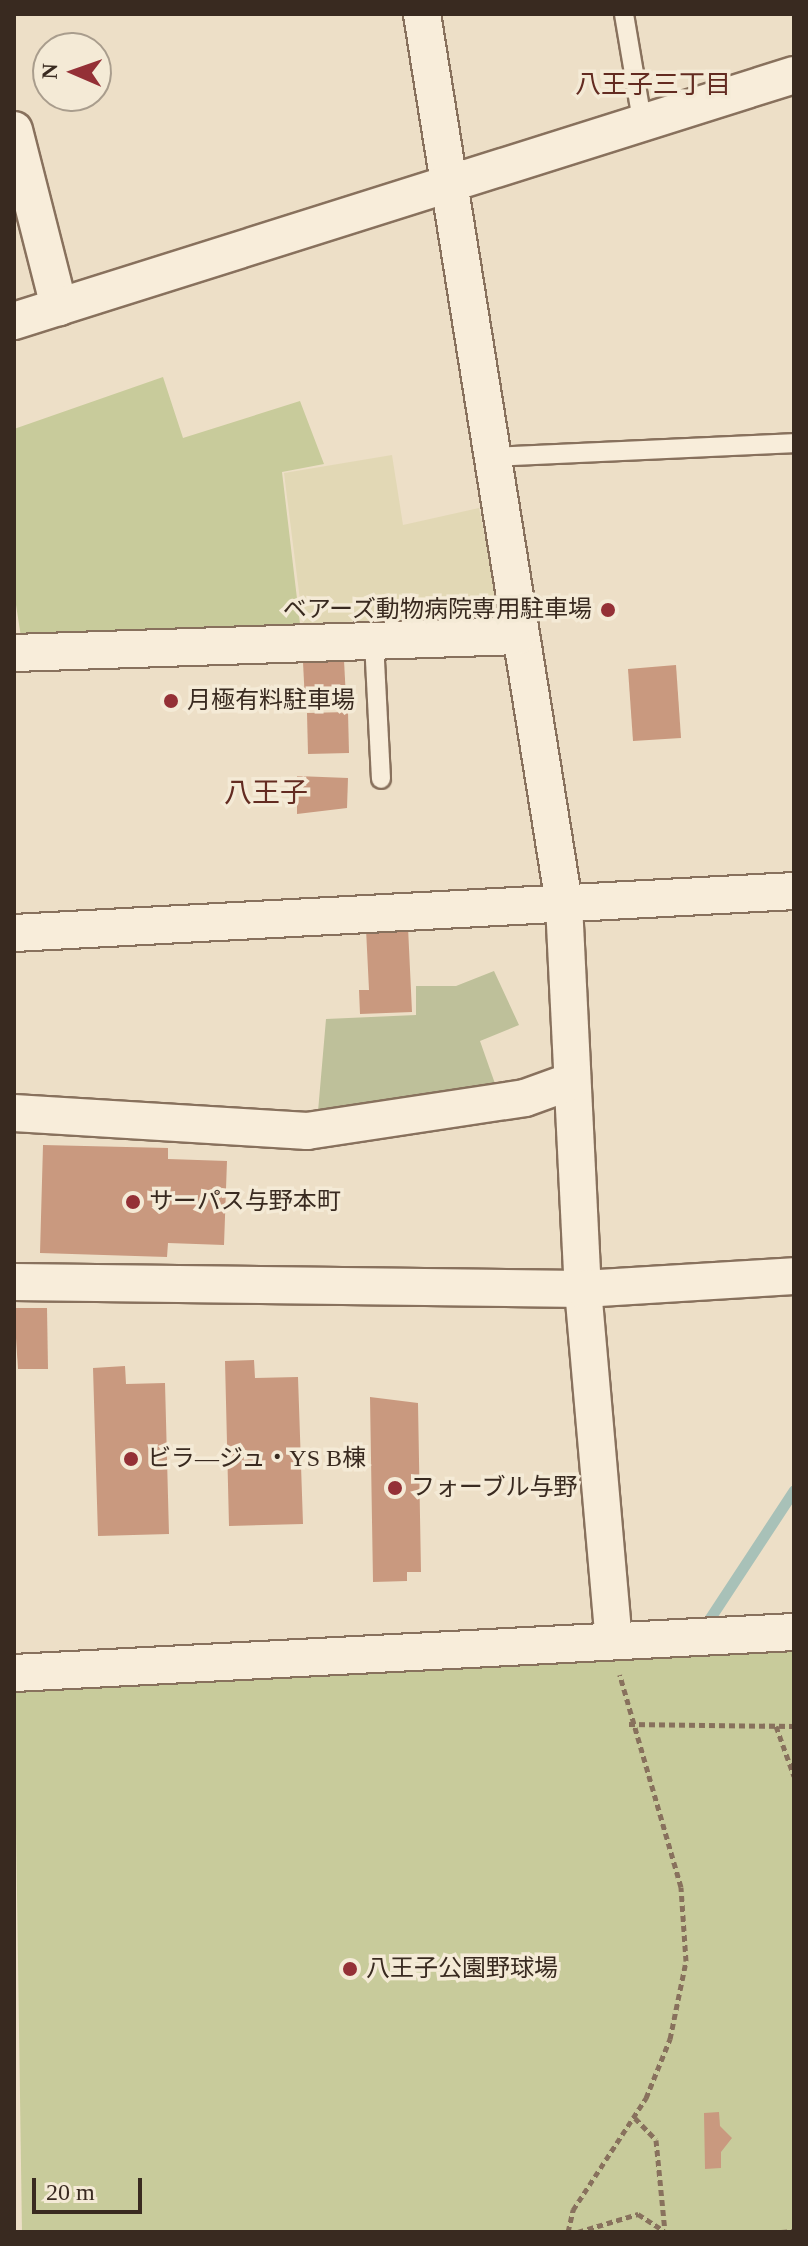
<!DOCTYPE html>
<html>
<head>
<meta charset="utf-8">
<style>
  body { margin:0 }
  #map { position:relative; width:808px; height:2246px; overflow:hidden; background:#eddfc7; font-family:"Times New Roman","Noto Sans JP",serif }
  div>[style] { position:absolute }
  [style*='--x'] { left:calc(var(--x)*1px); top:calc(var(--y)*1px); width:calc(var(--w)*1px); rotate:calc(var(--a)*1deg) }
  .farmland>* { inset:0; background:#e2d8b5 }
  .green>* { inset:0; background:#c8cb9b }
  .cemetery>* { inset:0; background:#bec09a }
  .stream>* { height:11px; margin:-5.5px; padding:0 5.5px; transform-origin:5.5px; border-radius:5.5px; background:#a8c1b8 }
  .building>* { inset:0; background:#c9997f }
  .path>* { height:5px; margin-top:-2.5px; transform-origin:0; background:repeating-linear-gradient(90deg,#88715d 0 6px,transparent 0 10px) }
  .roads { filter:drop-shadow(2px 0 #88715d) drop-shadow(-2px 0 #88715d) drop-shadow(0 2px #88715d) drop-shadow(0 -2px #88715d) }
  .service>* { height:18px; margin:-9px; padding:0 9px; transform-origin:9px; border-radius:9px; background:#f8edda }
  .minor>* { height:36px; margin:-18px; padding:0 18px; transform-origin:18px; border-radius:18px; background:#f8edda }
  .dots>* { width:22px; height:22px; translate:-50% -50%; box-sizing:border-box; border:4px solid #f4ead6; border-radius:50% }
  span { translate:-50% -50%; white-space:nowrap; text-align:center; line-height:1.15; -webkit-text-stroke:7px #f4ead6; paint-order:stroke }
  .poi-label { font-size:24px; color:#392a20 }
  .right { translate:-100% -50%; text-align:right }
  .left { translate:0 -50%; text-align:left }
  .neighbourhood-label { font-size:26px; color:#632b21 }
  .quarter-label { font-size:28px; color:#632b21 }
  .frame { position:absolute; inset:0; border:16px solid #392a20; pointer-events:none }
  .north { position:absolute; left:32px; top:32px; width:80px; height:80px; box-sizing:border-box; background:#f4ead6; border:2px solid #a99d8d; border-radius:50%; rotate:272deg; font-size:22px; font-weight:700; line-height:32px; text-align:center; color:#392a20 }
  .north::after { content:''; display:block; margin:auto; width:28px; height:36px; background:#943036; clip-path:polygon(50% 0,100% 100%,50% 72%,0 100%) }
  .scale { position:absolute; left:32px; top:2178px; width:110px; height:36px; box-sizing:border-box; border:4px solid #392a20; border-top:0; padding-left:10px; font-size:24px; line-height:28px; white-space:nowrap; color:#392a20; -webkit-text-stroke:6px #f4ead6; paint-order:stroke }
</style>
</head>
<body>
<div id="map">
  <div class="farmland">
    <div style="clip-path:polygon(392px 455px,403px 525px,479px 508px,498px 601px,485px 615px,303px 624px,284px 473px)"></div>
  </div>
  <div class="green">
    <div style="clip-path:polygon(163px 377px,183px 438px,300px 401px,324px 464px,282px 472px,300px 624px,21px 637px,14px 592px,14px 429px)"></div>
    <div style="clip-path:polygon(794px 1651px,794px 2232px,22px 2232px,14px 1689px)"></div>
  </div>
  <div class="cemetery">
    <div style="clip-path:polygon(494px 971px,519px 1025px,480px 1041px,499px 1095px,317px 1123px,326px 1019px,416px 1015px,416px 986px,456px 986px)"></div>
  </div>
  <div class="stream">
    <div style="--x:706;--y:1624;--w:160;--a:-56.7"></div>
  </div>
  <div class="building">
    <div style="clip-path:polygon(344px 660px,346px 699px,305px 702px,303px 662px)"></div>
    <div style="clip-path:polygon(676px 665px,681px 738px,633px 741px,628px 669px)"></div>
    <div style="clip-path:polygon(348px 712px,349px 753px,308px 754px,307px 713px)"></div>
    <div style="clip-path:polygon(297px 776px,348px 778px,347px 808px,297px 814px)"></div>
    <div style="clip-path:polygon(408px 927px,412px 1012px,360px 1014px,359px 990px,369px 990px,366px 929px)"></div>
    <div style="clip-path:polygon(43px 1145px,168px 1148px,168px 1159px,227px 1161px,224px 1245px,168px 1243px,167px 1257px,40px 1253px)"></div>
    <div style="clip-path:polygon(14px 1308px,47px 1308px,48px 1369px,18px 1369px)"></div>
    <div style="clip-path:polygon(254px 1360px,255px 1378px,298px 1377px,303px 1524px,229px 1526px,225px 1361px)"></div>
    <div style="clip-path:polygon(125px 1366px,126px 1384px,165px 1383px,169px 1534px,98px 1536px,93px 1368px)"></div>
    <div style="clip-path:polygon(370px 1397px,418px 1403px,421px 1572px,407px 1572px,407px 1581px,373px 1582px)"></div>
    <div style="clip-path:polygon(719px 2112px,720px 2126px,732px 2138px,721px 2152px,721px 2168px,705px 2169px,704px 2113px)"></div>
  </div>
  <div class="path">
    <div style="--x:629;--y:1724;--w:165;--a:0.7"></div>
    <div style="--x:776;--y:1726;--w:53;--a:70.2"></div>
    <div style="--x:635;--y:2118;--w:30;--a:46"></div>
    <div style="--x:656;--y:2140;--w:92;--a:84.4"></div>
    <div style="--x:568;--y:2232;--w:23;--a:-77"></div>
    <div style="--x:573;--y:2210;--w:134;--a:-56.9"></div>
    <div style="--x:646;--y:2098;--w:64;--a:-67.9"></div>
    <div style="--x:670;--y:2039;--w:80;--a:-78.4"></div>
    <div style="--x:686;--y:1961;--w:74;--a:-93.9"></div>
    <div style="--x:681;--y:1887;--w:221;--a:-106.1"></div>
    <div style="--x:578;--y:2232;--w:63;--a:-16.7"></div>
    <div style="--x:638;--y:2214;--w:31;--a:33"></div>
    <div style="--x:781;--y:2232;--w:13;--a:-4"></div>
  </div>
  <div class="roads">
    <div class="service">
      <div style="--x:624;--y:14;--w:108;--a:80.4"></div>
      <div style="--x:489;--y:457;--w:305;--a:-2.6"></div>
      <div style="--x:374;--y:641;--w:138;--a:87.1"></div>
    </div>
    <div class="minor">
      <div style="--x:422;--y:14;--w:901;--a:80.93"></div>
      <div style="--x:564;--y:904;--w:385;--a:87.2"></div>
      <div style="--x:583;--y:1289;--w:352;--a:85"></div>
      <div style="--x:14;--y:130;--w:183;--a:75.7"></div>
      <div style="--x:14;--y:321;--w:818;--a:-17.5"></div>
      <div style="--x:14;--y:653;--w:504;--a:-1.93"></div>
      <div style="--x:14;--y:933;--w:781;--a:-3.08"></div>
      <div style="--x:14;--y:1113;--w:294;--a:3.5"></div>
      <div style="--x:307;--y:1131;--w:220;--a:-8.6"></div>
      <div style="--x:525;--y:1098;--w:50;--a:-19.9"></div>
      <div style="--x:14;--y:1282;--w:569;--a:0.7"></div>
      <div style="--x:583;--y:1289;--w:211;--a:-3.5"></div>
      <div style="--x:14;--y:1673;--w:781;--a:-3.01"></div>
    </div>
  </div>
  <div class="dots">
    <div style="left:608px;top:610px;background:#943036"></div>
    <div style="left:171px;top:701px;background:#943036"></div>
    <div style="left:133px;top:1202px;background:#943036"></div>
    <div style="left:131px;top:1459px;background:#943036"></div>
    <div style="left:395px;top:1488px;background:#943036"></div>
    <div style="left:350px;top:1969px;background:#943036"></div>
  </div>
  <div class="poi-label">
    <span class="right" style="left:592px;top:610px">ベアーズ動物病院専用駐車場</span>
    <span class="left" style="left:187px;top:701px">月極有料駐車場</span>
    <span class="left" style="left:149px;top:1202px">サーパス与野本町</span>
    <span class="left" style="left:147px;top:1459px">ビラ―ジュ・YS B棟</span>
    <span class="left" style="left:411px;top:1488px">フォーブル与野</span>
    <span class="left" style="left:366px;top:1969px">八王子公園野球場</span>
  </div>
  <div class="neighbourhood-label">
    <span style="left:653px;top:85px">八王子三丁目</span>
  </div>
  <div class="quarter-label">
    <span style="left:266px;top:793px">八王子</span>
  </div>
  <div class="frame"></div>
  <div class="north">N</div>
  <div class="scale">20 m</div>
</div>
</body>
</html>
